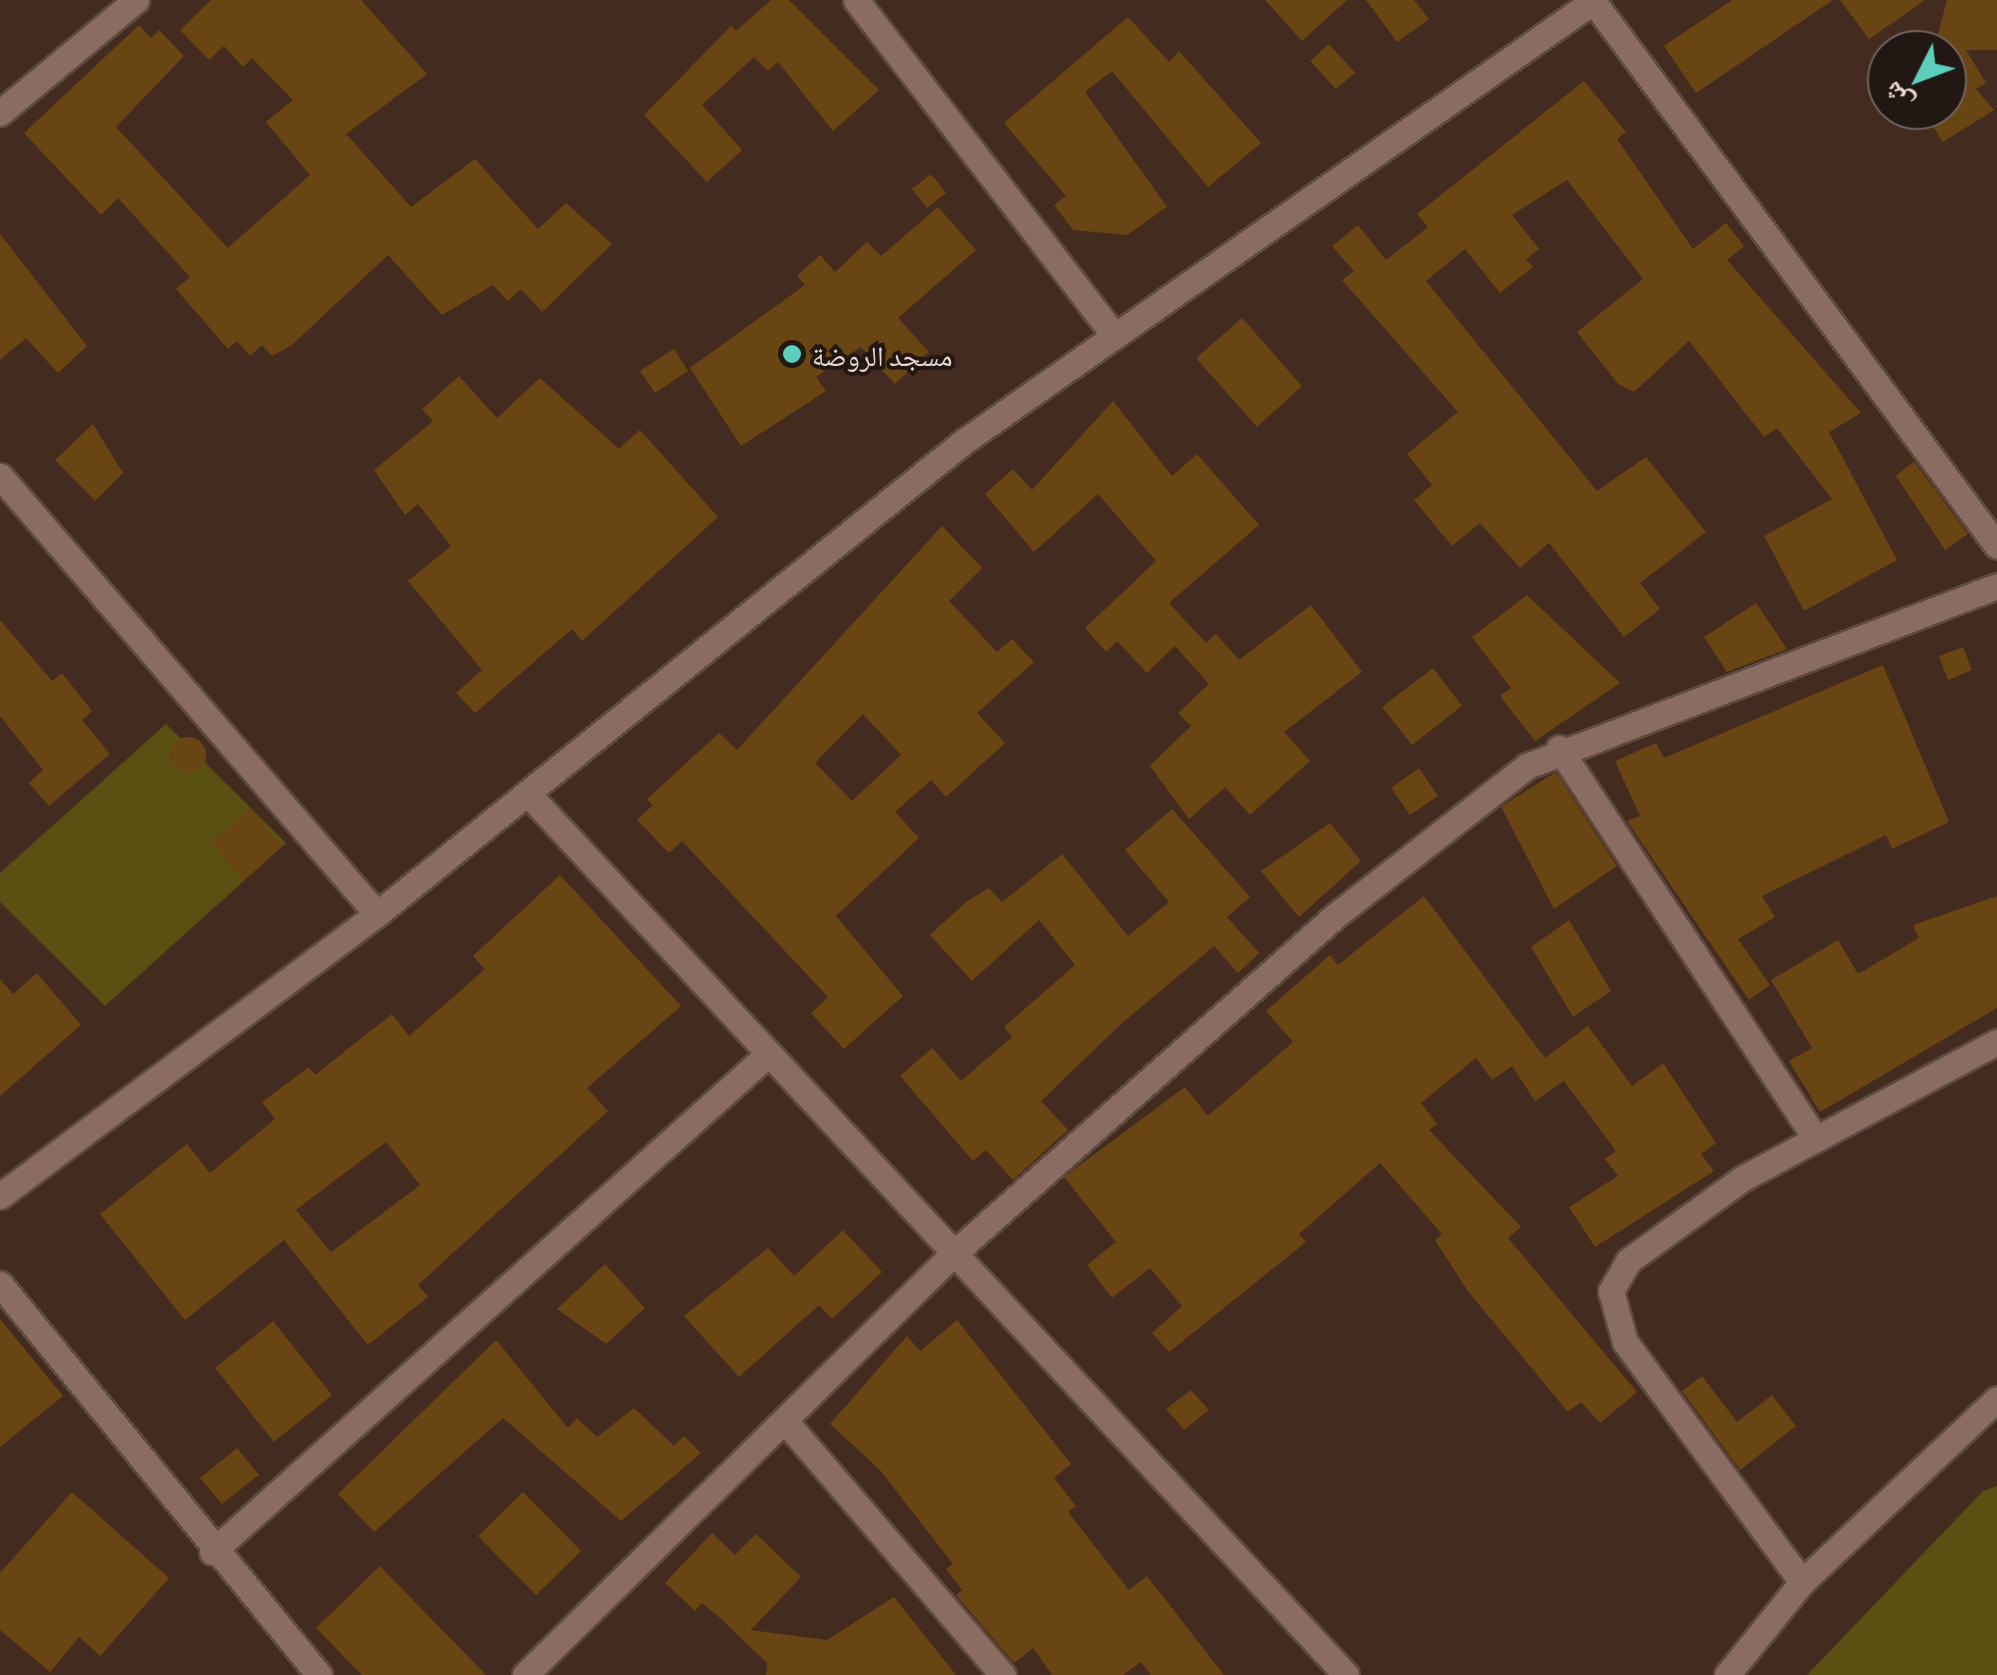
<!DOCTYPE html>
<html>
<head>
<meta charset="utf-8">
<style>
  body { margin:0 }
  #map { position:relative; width:1997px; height:1675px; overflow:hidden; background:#442b20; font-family:Literata,"Noto Naskh Arabic",serif }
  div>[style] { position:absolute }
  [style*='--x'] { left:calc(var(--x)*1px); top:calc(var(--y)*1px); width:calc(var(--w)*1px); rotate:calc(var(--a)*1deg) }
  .green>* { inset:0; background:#5a5012 }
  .building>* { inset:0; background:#684513 }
  .round { border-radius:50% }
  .roads { filter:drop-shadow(2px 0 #5f4a40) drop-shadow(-2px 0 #5f4a40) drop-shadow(0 2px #5f4a40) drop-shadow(0 -2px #5f4a40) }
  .minor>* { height:25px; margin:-12.5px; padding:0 12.5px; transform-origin:12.5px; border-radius:12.5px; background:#8a6d60 }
  .dots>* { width:28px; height:28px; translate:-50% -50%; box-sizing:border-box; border:5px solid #221712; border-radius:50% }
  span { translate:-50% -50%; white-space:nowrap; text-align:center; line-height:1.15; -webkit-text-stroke:8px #221712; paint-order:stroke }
  .poi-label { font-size:28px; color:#e7d7d0 }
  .left { translate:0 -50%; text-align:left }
  .north { position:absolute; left:1867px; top:30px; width:100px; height:100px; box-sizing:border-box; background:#221712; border:2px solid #71645e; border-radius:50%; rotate:228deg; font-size:28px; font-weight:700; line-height:40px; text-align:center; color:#e7d7d0 }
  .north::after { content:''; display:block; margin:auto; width:35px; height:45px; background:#5bcebc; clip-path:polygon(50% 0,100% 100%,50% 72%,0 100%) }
</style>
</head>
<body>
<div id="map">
  <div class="green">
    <div style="clip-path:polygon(166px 724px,286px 843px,105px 1006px,0 902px,0 873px)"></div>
    <div style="clip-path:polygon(1997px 1486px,1997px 1675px,1807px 1675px,1983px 1491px)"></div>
  </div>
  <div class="building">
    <div style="clip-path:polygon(211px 0,361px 0,427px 74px,346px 134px,411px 207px,475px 159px,538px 229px,566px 203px,612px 244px,542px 312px,521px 289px,508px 301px,493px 285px,442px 315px,388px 255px,292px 345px,272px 356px,262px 345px,250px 356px,237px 341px,228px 349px,176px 289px,190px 277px,118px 198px,101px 215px,24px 133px,139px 25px,151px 38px,159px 30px,184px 56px,116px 127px,228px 248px,310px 175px,266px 122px,293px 100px,252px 58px,243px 67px,224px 46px,209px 60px,180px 30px)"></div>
    <div style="clip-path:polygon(771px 0,789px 0,879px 90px,833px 131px,778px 62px,768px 71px,754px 57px,702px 105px,742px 150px,707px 182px,644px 115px,731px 26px,736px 31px)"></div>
    <div style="clip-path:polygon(1265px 0,1347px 0,1302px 41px)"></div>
    <div style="clip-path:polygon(1366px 0,1414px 0,1429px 19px,1397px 42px)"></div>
    <div style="clip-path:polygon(1732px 0,1833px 0,1696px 93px,1664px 46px)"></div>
    <div style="clip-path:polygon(1840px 0,1925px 0,1869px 39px)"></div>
    <div style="clip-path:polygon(1947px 0,1997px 0,1997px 50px,1966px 50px,1986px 83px,1976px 89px,1994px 110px,1943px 142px,1922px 110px,1947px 110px,1947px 50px,1934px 50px)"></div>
    <div style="clip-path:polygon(1128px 17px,1169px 62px,1179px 51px,1261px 143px,1208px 187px,1112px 71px,1085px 92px,1167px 207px,1127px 235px,1073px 230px,1054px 205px,1066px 196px,1004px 123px)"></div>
    <div style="clip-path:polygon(1329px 44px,1355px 73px,1336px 89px,1310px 61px)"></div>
    <div style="clip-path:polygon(1584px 81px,1626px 132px,1617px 139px,1693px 249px,1726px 223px,1744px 246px,1727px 260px,1861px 413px,1829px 432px,1897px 560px,1804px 611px,1764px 536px,1832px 499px,1777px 428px,1764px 437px,1689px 341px,1634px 392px,1618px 384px,1577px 332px,1643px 279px,1567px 180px,1512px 215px,1539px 249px,1526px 259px,1533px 267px,1500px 293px,1465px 249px,1426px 281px,1597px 491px,1646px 457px,1706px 532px,1640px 583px,1660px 609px,1624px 637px,1549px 543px,1520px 568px,1480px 523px,1452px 546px,1414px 500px,1432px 485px,1407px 454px,1458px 412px,1342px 280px,1354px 271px,1332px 246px,1358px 225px,1386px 260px,1428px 227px,1417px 214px)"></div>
    <div style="clip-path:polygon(931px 174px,946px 193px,927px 208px,912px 189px)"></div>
    <div style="clip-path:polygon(938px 207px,976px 250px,898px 318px,929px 352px,895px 384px,861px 347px,816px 377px,826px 391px,741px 446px,690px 368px,805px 285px,797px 276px,820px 255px,835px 272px,867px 242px,881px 256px)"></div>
    <div style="clip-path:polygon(0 234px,87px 346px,58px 373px,26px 338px,0 360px)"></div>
    <div style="clip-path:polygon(1242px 318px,1302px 386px,1257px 427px,1196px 358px)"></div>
    <div style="clip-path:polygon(674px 349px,688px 371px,655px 393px,640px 371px)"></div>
    <div style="clip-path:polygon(459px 376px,497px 418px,540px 378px,619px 449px,640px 430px,718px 517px,582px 641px,572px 629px,475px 713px,456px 693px,482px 670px,408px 581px,451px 546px,418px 504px,405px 515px,374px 470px,433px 421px,422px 409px)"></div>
    <div style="clip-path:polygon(1113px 401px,1172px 476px,1197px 454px,1259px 525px,1169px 603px,1206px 643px,1216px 634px,1239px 660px,1311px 605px,1362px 672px,1284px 732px,1310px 761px,1250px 815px,1225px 787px,1189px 819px,1150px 766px,1191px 726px,1178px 713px,1209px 684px,1175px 646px,1147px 673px,1117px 641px,1106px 652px,1085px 628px,1156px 561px,1098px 494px,1034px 552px,985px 494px,1013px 469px,1032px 490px)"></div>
    <div style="clip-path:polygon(93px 424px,123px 473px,95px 501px,55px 460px)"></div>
    <div style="clip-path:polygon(1914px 461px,1968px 534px,1945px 550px,1896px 476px)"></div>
    <div style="clip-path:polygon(evenodd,942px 526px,982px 568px,949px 601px,997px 652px,1012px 639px,1034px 662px,977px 713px,1005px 743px,946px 797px,931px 780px,895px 812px,919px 838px,836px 916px,903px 996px,844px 1049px,811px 1013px,828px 997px,682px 841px,669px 853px,637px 820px,653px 805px,647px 799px,719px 733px,737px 750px,942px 526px,863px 714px,901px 755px,852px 801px,815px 763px,863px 714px)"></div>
    <div style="clip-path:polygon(1527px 595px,1620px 683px,1535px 741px,1500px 696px,1511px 688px,1472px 637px)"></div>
    <div style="clip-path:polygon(1756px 603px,1787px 649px,1727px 672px,1704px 637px)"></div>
    <div style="clip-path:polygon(0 620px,52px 681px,62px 673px,92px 711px,82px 720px,110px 754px,49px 806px,29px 783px,43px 770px,0 716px)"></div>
    <div style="clip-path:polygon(1963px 647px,1972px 670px,1948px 680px,1939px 656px)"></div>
    <div style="clip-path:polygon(1883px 665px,1949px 822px,1892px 849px,1886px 835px,1762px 896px,1775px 917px,1738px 939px,1770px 985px,1749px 1000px,1627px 821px,1640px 816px,1615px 761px,1656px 743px,1664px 758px)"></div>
    <div style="clip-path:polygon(1433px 668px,1462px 706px,1412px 745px,1382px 707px)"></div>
    <div class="round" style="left:170px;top:737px;width:36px;height:36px"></div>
    <div style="clip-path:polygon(1419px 768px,1438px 796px,1410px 815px,1391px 788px)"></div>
    <div style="clip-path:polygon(1556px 772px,1617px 866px,1554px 909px,1501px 807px)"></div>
    <div style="clip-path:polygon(250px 809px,282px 846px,243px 880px,211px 842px)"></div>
    <div style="clip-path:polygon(1172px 809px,1250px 897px,1227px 917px,1259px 953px,1238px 973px,1214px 946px,1121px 1024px,1041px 1101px,1068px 1130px,1013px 1180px,986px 1150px,973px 1161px,900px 1076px,932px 1048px,961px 1081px,1012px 1037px,1004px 1027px,1075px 965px,1039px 920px,972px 981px,930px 935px,967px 901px,989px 888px,1002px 902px,1062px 854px,1128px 936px,1169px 902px,1125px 850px)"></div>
    <div style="clip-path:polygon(1330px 823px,1361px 861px,1299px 917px,1261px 871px)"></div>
    <div style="clip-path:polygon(evenodd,560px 875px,681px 1006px,587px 1088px,608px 1111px,418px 1285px,428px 1297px,368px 1345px,284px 1240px,185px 1320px,100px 1214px,187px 1144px,210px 1173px,275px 1119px,262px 1102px,309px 1067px,315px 1075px,392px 1014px,409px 1036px,485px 969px,473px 956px,560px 875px,386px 1142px,420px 1185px,331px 1252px,296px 1210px,386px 1142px)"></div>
    <div style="clip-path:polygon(1424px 896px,1545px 1058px,1588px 1026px,1632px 1086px,1663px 1063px,1716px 1143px,1701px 1154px,1714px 1171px,1595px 1247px,1569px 1207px,1618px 1176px,1605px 1159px,1616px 1151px,1564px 1081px,1535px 1101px,1512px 1066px,1492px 1080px,1476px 1058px,1421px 1103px,1437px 1124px,1429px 1130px,1521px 1227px,1508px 1238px,1637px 1392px,1600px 1423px,1581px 1402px,1568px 1412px,1467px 1290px,1435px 1240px,1442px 1234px,1380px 1163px,1299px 1234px,1306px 1242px,1169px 1352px,1152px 1333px,1182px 1306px,1150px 1268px,1112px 1298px,1087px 1265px,1116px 1242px,1064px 1177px,1185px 1087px,1208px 1116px,1293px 1042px,1266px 1011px,1330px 955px,1338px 965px)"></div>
    <div style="clip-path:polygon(1997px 896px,1997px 1008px,1820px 1112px,1789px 1061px,1812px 1048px,1771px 980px,1838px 940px,1858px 974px,1919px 938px,1913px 925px)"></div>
    <div style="clip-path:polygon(1569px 920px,1611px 991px,1573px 1017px,1531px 947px)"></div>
    <div style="clip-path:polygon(37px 973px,81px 1025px,0 1096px,0 979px,13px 994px)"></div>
    <div style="clip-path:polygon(843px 1230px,882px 1272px,832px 1319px,819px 1305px,739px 1377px,684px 1316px,768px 1248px,794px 1276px)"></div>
    <div style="clip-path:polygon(605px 1264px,645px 1308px,606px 1344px,557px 1309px)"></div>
    <div style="clip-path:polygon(0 1319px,63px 1396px,0 1447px)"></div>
    <div style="clip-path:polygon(957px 1320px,1071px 1464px,1054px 1478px,1076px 1506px,1068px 1512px,1129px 1590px,1147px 1576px,1224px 1675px,1151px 1675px,1141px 1662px,1123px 1675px,1052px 1675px,1033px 1648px,1014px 1663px,956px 1595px,962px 1590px,946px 1569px,953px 1564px,880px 1470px,830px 1424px,907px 1336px,920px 1351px)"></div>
    <div style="clip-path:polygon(273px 1321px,332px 1395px,274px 1442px,215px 1368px)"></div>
    <div style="clip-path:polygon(496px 1340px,568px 1428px,577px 1418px,597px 1437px,634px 1408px,674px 1446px,684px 1436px,701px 1453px,621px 1521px,503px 1418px,374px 1532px,338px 1494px)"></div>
    <div style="clip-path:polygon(1702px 1376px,1737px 1422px,1772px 1395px,1796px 1426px,1740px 1470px,1682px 1391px)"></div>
    <div style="clip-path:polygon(1191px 1390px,1209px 1410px,1184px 1430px,1166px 1409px)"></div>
    <div style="clip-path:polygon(237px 1448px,259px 1475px,222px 1504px,200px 1478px)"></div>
    <div style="clip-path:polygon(72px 1492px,169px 1578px,100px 1656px,79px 1637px,50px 1672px,0 1630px,0 1573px)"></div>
    <div style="clip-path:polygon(523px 1492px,581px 1551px,536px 1595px,478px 1536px)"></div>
    <div style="clip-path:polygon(712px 1533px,735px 1555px,756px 1534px,801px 1577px,751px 1630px,827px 1640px,894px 1597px,956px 1675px,766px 1675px,767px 1663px,720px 1618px,702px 1603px,695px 1611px,665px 1583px)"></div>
    <div style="clip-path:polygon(380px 1566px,486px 1675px,362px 1675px,316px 1628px)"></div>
  </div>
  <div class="roads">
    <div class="minor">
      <div style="--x:856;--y:0;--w:419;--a:52.4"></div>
      <div style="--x:1593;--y:1;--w:678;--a:53.45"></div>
      <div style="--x:0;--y:113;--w:177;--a:-39.7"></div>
      <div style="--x:0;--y:476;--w:578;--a:49.28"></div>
      <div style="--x:1559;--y:748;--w:462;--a:56.7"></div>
      <div style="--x:528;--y:794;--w:1202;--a:47.12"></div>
      <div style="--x:0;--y:1196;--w:471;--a:-36.8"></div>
      <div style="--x:377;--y:914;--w:752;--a:-38.85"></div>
      <div style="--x:963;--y:442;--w:771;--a:-34.97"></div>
      <div style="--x:0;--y:1284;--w:505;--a:50.79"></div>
      <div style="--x:785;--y:1421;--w:335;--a:49.4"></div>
      <div style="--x:212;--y:1552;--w:744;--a:-41.84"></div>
      <div style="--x:1802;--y:1582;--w:298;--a:-126.4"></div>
      <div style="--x:1625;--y:1342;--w:53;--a:-105.4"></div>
      <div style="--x:1611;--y:1291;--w:34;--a:-60"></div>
      <div style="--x:1628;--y:1261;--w:142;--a:-35.8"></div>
      <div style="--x:1743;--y:1178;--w:288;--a:-28.2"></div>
      <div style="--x:525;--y:1675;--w:599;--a:-44.53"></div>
      <div style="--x:952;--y:1255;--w:511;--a:-41.51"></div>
      <div style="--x:1335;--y:916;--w:244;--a:-38"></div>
      <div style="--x:1527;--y:766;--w:503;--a:-20.96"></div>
      <div style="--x:1727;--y:1675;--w:119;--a:-51.1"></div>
      <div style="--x:1802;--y:1582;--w:267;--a:-43.2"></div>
    </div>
  </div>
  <div class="dots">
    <div style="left:792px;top:354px;background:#5bcebc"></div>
  </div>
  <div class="poi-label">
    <span class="left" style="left:812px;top:354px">مسجد الروضة</span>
  </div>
  <div class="north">ش</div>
</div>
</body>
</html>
